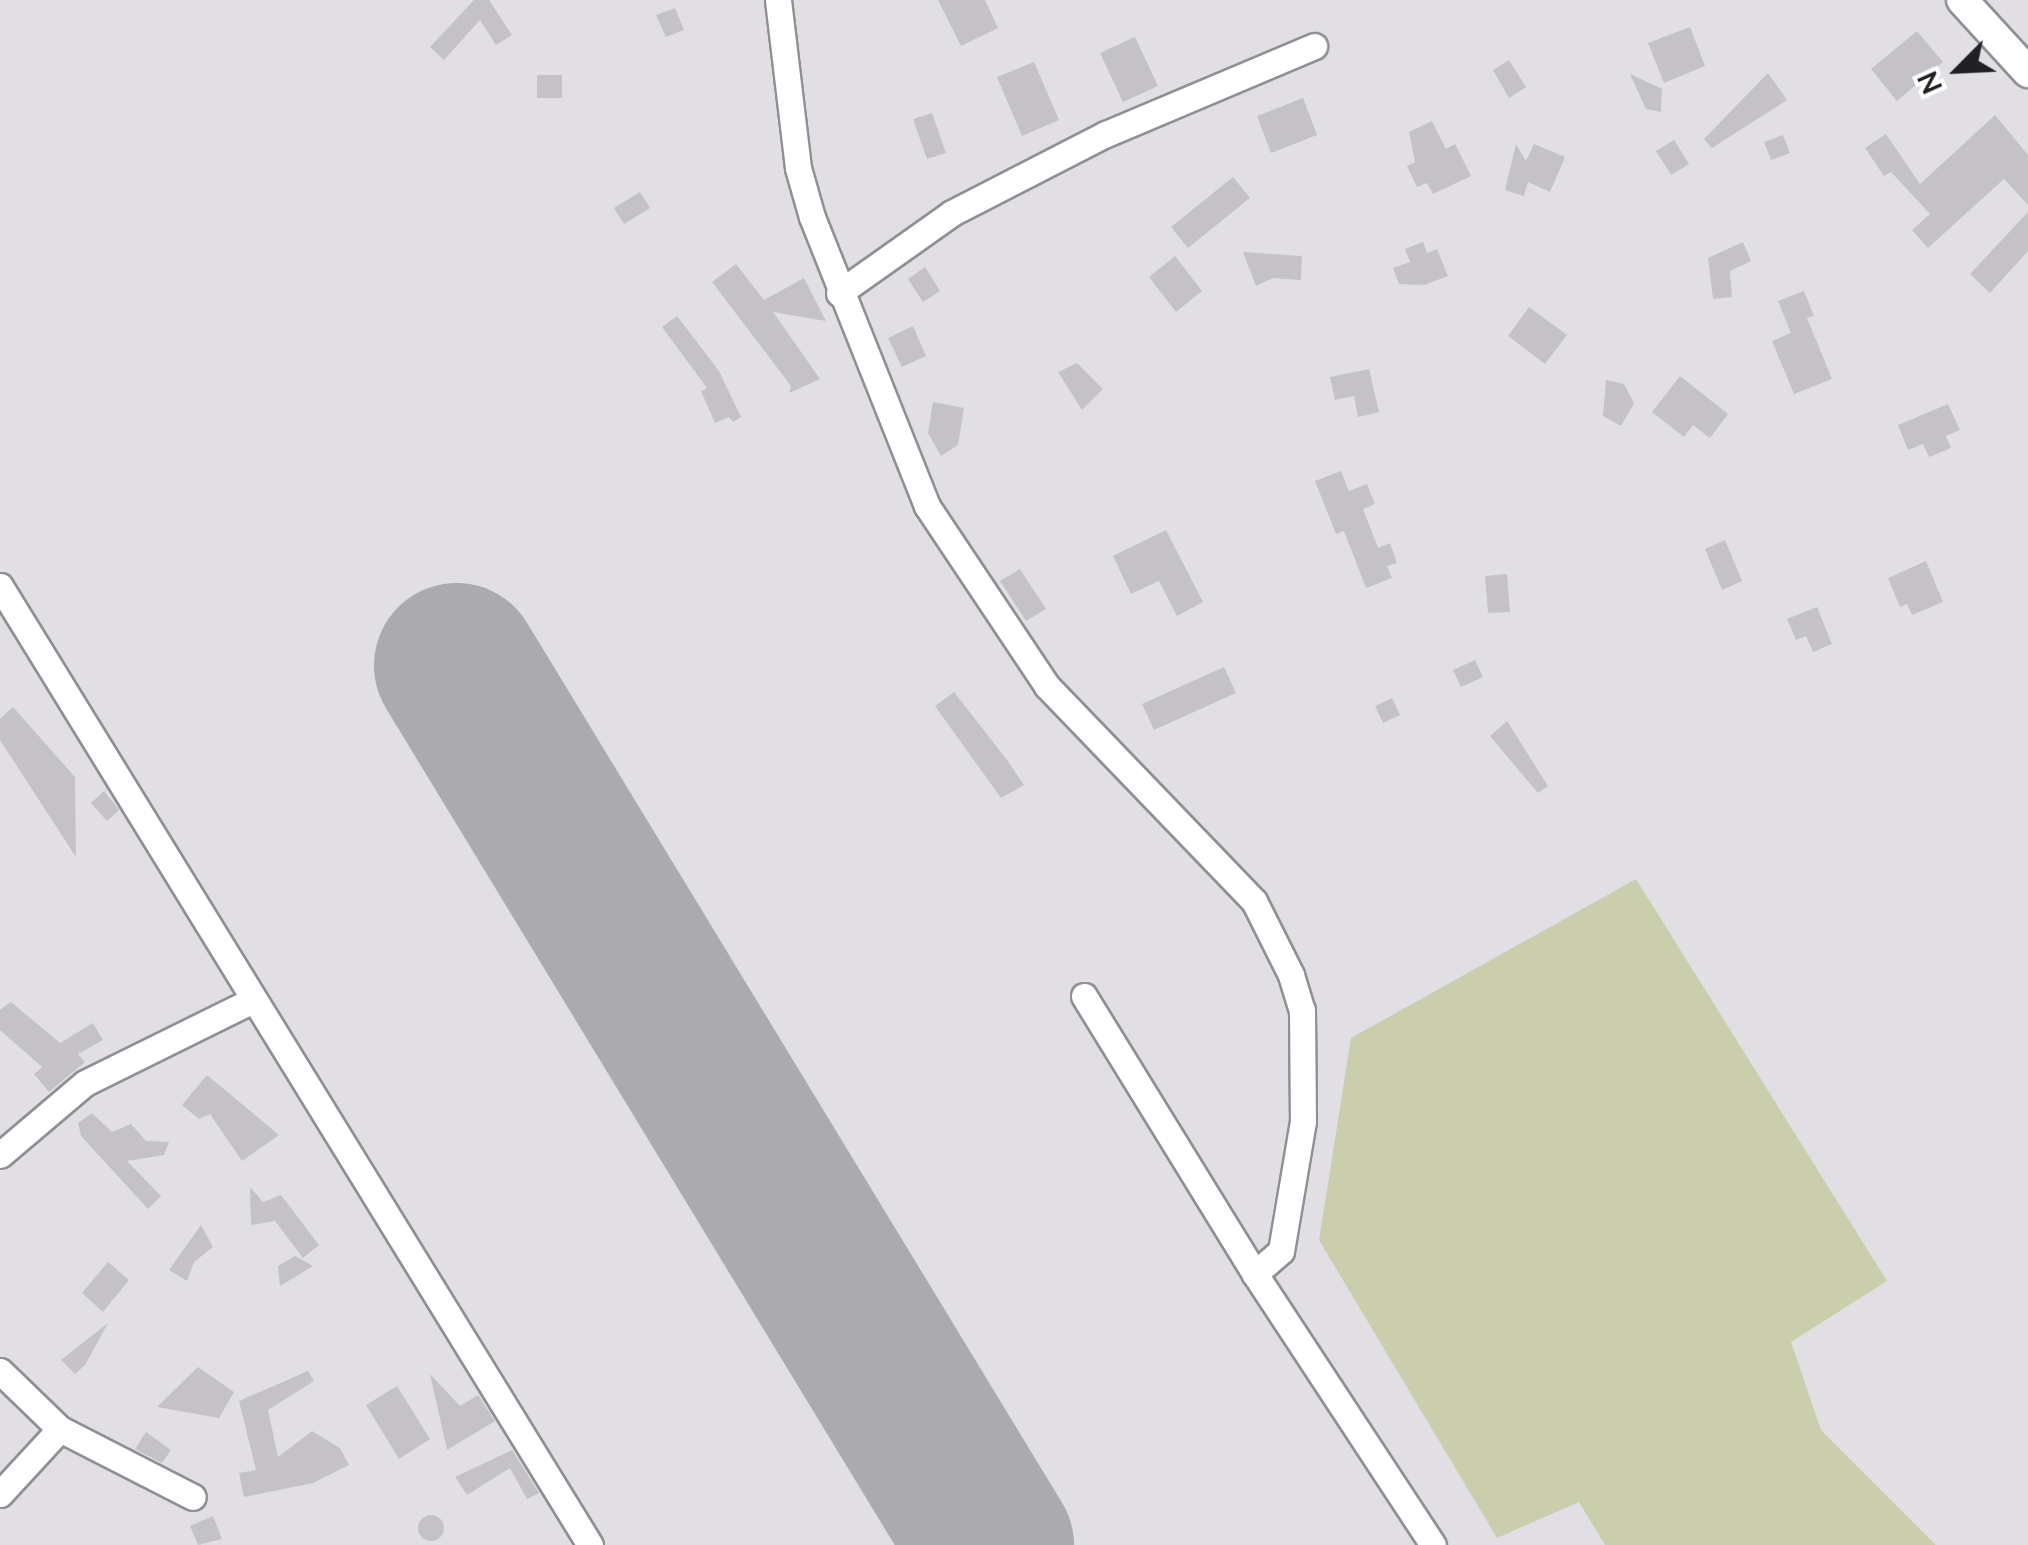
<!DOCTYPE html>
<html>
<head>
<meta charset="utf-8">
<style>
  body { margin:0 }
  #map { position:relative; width:2028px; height:1545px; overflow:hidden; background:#e1dfe4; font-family:"Nunito Sans",sans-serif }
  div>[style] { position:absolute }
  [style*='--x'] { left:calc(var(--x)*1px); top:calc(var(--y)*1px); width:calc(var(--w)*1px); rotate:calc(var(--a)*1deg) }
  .green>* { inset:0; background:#caceac }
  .runway>* { height:165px; margin:-82.5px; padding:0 82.5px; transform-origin:82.5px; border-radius:82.5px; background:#abaaae }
  .building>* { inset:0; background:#c4c2c7 }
  .round { border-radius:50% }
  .roads { filter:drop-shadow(2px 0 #918f94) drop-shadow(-2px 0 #918f94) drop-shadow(0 2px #918f94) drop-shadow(0 -2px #918f94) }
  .minor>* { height:25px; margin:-12.5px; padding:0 12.5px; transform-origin:12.5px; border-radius:12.5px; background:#fff }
  .tertiary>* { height:30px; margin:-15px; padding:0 15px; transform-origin:15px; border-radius:15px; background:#fff }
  span { translate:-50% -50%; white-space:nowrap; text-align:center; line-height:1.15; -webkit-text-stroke:8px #fff; paint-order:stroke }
  .north { position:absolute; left:1908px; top:20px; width:100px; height:100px; -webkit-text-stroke:8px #fff; paint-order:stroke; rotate:246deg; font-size:28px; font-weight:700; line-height:40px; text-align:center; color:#212123 }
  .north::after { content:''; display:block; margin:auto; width:35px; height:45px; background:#212123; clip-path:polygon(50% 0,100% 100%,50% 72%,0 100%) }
</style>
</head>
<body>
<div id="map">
  <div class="green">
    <div style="clip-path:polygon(1636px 879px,1887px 1281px,1791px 1342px,1821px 1430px,1936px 1545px,1605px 1545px,1579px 1502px,1497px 1538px,1319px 1240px,1351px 1038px)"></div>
  </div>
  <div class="runway">
    <div style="--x:456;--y:665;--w:1030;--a:58.7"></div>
  </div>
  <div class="building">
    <div style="clip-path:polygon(474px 0,489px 0,512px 35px,496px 45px,480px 20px,444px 60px,430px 47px)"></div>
    <div style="clip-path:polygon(938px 0,985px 0,998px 28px,961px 46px)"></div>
    <div style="clip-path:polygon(675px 8px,684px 30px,666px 37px,656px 15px)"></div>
    <div style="clip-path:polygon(1690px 27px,1705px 66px,1664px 83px,1648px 43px)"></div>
    <div style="clip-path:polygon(1917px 31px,1943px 62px,1897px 101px,1871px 69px)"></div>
    <div style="clip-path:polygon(1135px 37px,1158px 86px,1123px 102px,1100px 53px)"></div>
    <div style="clip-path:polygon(1509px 60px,1526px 87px,1509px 98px,1493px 70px)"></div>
    <div style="clip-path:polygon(1034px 62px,1059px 120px,1022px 136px,997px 77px)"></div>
    <div style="clip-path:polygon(1768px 73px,1787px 100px,1712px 148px,1704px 139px)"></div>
    <div style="clip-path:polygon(1630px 74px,1662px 89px,1661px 112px,1646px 109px)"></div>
    <div style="clip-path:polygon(537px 75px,562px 75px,562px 98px,537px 98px)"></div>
    <div style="clip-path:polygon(1303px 98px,1317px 135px,1271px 153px,1257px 116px)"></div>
    <div style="clip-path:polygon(932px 113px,946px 153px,927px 159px,913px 119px)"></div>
    <div style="clip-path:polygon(1995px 115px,2028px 155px,2028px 205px,2004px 179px,1928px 248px,1912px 230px,1930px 214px,1891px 172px,1884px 176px,1865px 148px,1886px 134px,1920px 184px)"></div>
    <div style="clip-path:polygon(1432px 121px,1446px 149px,1455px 144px,1471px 176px,1433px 194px,1427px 183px,1417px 187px,1407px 166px,1415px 162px,1409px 132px)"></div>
    <div style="clip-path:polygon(1783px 135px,1790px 153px,1771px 160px,1764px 142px)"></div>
    <div style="clip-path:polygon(1674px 140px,1689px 164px,1671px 175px,1656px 151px)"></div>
    <div style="clip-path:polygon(1516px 144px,1526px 161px,1534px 144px,1565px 157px,1550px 192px,1528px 182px,1524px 196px,1505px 190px)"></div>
    <div style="clip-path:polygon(1233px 177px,1250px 198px,1188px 248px,1171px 227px)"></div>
    <div style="clip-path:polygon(640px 192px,650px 208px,624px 224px,614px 208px)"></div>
    <div style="clip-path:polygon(2028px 212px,2028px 251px,1990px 293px,1970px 274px)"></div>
    <div style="clip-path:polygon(1423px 242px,1427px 253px,1437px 249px,1448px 276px,1424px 285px,1399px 284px,1393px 268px,1410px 262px,1405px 249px)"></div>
    <div style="clip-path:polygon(1743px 242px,1751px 261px,1730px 271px,1732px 297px,1713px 299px,1708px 258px)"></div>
    <div style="clip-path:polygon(1243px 252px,1302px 256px,1301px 280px,1273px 278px,1256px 286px)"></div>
    <div style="clip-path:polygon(1175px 256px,1202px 291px,1176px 312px,1149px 277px)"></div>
    <div style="clip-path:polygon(736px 264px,764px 300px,804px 278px,826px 321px,773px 312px,820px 379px,789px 393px,791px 386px,712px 282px)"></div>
    <div style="clip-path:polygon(925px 267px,940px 291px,923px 302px,908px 279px)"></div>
    <div style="clip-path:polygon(1804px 291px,1814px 316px,1807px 318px,1832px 379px,1794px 394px,1772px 341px,1791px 333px,1778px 301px)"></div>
    <div style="clip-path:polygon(1529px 307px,1567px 335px,1545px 364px,1508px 336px)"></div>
    <div style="clip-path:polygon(677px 316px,719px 371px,741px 417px,733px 422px,729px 417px,715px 423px,701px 391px,707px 388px,662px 327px)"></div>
    <div style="clip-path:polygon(913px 326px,926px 356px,902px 367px,888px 338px)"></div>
    <div style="clip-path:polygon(1077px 363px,1103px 389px,1082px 410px,1058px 372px)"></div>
    <div style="clip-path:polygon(1369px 369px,1379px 412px,1358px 417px,1354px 396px,1335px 400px,1330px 377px)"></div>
    <div style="clip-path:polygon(1680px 376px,1728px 414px,1710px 438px,1693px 425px,1684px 437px,1652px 412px)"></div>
    <div style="clip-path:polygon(1606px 380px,1624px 384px,1634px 403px,1621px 426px,1603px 416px)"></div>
    <div style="clip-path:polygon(933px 402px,964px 408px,958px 445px,941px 456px,928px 433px)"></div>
    <div style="clip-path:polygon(1948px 404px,1960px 430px,1946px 436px,1951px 448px,1929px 457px,1923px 444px,1908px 450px,1898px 425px)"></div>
    <div style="clip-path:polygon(1341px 471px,1349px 491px,1367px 484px,1375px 504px,1363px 509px,1378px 548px,1390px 543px,1397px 563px,1387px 566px,1392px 578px,1366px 588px,1344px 531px,1336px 534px,1315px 481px)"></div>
    <div style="clip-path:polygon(1166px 530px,1203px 602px,1177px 616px,1159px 581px,1131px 594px,1113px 556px)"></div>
    <div style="clip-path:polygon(1725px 540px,1742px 581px,1722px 590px,1705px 549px)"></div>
    <div style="clip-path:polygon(1926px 561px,1943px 602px,1912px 615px,1907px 604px,1900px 607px,1888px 578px)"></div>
    <div style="clip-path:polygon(1020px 569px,1046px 609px,1026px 621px,1000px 581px)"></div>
    <div style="clip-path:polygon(1507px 574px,1510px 612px,1488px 613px,1485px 576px)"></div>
    <div style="clip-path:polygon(1817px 607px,1832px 644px,1813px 652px,1806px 636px,1796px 640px,1787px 619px)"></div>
    <div style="clip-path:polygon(1475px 660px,1483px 677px,1461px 687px,1453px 670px)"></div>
    <div style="clip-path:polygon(1224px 667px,1236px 693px,1154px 730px,1142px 704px)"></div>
    <div style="clip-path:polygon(954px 692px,1007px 760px,1024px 785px,1001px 798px,935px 706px)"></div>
    <div style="clip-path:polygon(1392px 698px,1400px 715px,1383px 723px,1375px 706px)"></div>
    <div style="clip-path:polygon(13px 707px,75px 777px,76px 857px,0 740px,0 719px)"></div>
    <div style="clip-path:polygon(1507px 721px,1548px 786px,1538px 793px,1490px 736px)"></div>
    <div style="clip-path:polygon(104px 791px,119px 810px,107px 821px,91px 803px)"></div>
    <div style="clip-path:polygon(11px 1002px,60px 1043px,93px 1023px,103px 1040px,78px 1054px,85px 1062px,49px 1092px,34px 1074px,42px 1067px,0 1030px,0 1010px)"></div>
    <div style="clip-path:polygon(207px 1075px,279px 1135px,242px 1161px,210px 1114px,199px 1119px,182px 1105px)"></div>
    <div style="clip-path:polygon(92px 1113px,112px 1132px,131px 1124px,146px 1141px,169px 1142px,164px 1155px,127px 1161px,161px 1196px,148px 1209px,81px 1136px,78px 1123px)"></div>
    <div style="clip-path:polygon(250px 1187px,263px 1202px,281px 1195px,319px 1245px,303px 1258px,275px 1221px,251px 1225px)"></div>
    <div style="clip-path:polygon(201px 1225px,213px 1247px,194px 1262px,187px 1281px,169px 1270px)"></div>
    <div style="clip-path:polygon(295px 1256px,313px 1266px,280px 1286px,278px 1266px)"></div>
    <div style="clip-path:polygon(108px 1262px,129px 1280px,103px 1312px,82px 1293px)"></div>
    <div style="clip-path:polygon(108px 1323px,85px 1365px,75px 1374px,61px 1360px)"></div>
    <div style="clip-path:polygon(198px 1367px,234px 1392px,219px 1418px,157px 1407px)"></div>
    <div style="clip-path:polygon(308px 1371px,314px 1381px,268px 1410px,278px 1457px,312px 1431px,340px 1448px,349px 1465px,313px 1483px,244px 1497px,239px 1473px,256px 1470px,239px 1401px)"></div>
    <div style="clip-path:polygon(430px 1374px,460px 1406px,478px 1395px,495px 1421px,447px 1450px)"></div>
    <div style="clip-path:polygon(397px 1386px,430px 1439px,399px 1459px,366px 1405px)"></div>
    <div style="clip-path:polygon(146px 1432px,171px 1450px,162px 1463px,135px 1449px)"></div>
    <div style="clip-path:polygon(512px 1450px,539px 1493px,527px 1499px,510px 1468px,467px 1495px,455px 1477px)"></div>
    <div class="round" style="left:418px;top:1515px;width:26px;height:26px"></div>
    <div style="clip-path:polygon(213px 1516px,222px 1539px,198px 1545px,190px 1526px)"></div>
  </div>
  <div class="roads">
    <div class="minor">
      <div style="--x:778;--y:0;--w:169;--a:83.2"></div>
      <div style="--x:798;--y:168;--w:51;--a:74.1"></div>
      <div style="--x:812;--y:217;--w:311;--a:68.3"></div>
      <div style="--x:927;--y:506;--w:216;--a:56.3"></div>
      <div style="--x:1047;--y:686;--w:298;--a:46.1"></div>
      <div style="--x:1254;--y:901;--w:83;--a:63.4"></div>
      <div style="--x:1291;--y:975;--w:37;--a:73"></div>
      <div style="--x:1302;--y:1010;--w:111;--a:89.5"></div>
      <div style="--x:1303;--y:1121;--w:132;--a:99.6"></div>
      <div style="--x:1281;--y:1251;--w:35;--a:139"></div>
      <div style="--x:839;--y:293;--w:138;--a:-35.3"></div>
      <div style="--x:952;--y:213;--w:173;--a:-27.2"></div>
      <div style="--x:1106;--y:134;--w:226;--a:-22.9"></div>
      <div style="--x:0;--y:586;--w:1126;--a:58.4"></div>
      <div style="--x:1084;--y:996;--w:326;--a:58.4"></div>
      <div style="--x:1255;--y:1274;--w:324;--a:56.7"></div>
      <div style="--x:0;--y:1155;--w:111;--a:-40.3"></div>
      <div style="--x:85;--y:1083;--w:185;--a:-26.3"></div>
      <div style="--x:0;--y:1371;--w:83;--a:44"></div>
      <div style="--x:60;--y:1429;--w:149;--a:27.1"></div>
      <div style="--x:0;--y:1494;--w:88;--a:-47.3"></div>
    </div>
    <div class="tertiary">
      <div style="--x:1962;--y:0;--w:98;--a:47.5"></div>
    </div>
  </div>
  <div class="north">N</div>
</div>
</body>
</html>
